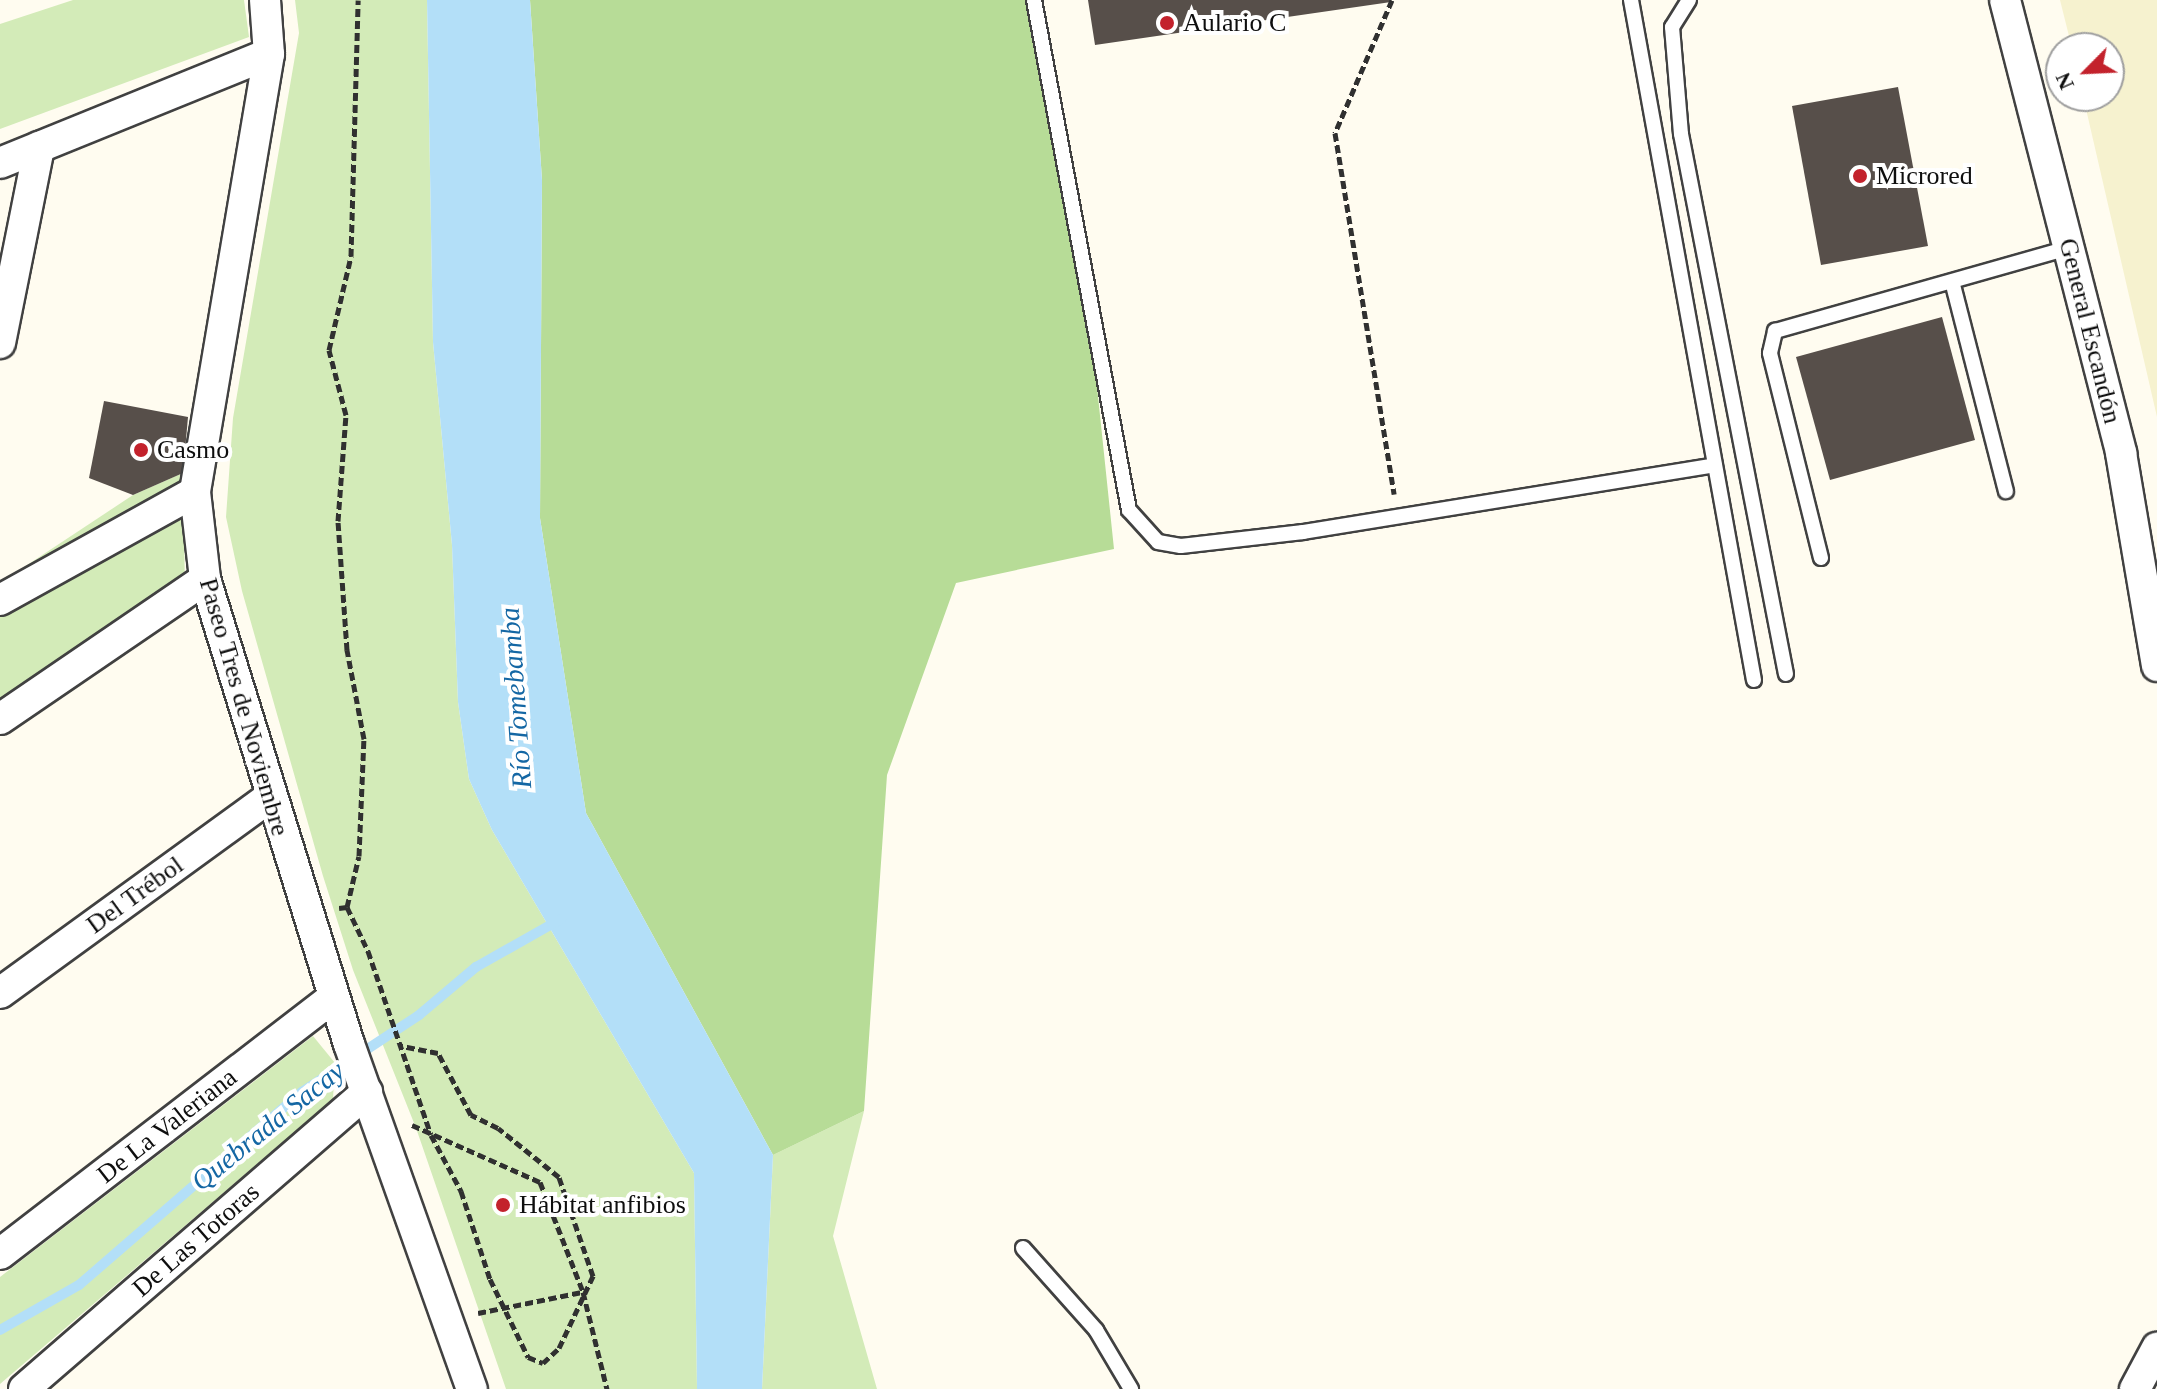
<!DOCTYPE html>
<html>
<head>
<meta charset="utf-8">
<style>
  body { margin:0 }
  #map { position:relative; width:2157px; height:1389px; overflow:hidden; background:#fffcf0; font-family:"Times New Roman",serif }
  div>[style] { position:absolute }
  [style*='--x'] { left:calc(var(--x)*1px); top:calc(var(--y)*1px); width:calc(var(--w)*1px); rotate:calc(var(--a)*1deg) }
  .farmland>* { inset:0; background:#f6f2cf }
  .green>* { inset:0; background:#d3ebb8 }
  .forest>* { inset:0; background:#b7dc97 }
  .water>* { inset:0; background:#b3dff8 }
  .stream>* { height:10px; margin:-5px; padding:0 5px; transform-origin:5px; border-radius:5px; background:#b3dff8 }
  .building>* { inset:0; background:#574f4a }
  .path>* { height:5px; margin-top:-2.5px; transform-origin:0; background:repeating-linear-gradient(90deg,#303030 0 8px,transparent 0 12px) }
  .roads { filter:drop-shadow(2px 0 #414141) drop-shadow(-2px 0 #414141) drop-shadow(0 2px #414141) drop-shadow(0 -2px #414141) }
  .service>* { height:14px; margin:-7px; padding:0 7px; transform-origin:7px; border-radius:7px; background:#fff }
  .minor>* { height:30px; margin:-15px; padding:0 15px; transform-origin:15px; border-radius:15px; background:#fff }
  .dots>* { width:22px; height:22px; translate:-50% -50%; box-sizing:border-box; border:4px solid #fff; border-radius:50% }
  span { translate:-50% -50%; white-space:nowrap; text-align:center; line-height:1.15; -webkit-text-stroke:8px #fff; paint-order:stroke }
  .poi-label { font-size:26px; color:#0e0e0e }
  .left { translate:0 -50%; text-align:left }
  .street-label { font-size:26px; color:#0e0e0e }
  .water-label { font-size:28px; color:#1467a4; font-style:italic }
  .north { position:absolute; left:2045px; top:32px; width:80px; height:80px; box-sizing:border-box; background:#fff; border:2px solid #9f9f9f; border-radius:50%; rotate:246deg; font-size:22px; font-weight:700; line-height:32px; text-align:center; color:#0e0e0e }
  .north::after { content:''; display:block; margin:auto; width:28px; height:36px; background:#c3222c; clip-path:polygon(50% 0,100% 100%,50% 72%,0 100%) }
</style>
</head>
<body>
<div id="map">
  <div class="farmland">
    <div style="clip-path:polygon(2060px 0,2157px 0,2157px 417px,2083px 96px,2109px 96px,2109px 48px,2072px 48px)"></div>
  </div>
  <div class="green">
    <div style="clip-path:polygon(73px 0,244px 0,249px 37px,0 129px,0 24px)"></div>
    <div style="clip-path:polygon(295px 0,427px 0,433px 342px,452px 545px,458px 702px,469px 779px,492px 830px,694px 1173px,697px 1389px,506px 1389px,416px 1128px,353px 970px,323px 876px,242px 591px,226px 517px,233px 418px,299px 33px)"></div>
    <div style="clip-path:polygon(183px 473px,185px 590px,0 714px,0 583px,133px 495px)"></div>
    <div style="clip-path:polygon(313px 1036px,335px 1063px,333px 1099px,0 1384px,0 1277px)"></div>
    <div style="clip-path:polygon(864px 1111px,833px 1236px,877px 1389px,762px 1389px,773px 1155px)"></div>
  </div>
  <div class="forest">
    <div style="clip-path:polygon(530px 0,1027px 0,1090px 320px,1114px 549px,956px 583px,887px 775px,864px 1111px,773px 1155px,586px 813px,540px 518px,542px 180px)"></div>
  </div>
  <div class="water">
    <div style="clip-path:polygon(427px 0,530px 0,542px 180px,540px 518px,586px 813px,773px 1155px,762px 1389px,697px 1389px,694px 1173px,492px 830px,469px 779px,458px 702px,452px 545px,433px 342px)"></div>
  </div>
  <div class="stream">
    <div style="--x:0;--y:1330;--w:91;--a:-29.7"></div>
    <div style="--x:79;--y:1285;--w:295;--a:-40.9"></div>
    <div style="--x:302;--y:1092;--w:140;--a:-33.3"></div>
    <div style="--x:419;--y:1015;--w:75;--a:-40.1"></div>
    <div style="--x:476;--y:967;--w:98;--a:-29.5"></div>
  </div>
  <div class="building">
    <div style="clip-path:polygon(1088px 0,1390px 0,1391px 2px,1095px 45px)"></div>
    <div style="clip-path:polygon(1898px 87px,1928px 246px,1821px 265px,1792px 106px)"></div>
    <div style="clip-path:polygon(1942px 317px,1975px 440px,1830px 480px,1796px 357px)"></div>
    <div style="clip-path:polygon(104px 401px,188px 417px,183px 473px,133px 495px,89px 478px)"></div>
  </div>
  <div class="path">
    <div style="--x:1392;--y:0;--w:145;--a:113.2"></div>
    <div style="--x:1335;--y:133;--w:366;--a:80.7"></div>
    <div style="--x:347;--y:907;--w:49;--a:64.5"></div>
    <div style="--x:368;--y:951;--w:194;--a:71.1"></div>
    <div style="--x:431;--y:1135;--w:64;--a:61.8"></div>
    <div style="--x:461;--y:1191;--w:93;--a:71.8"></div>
    <div style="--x:490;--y:1279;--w:87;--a:64"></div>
    <div style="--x:528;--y:1357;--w:16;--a:22"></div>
    <div style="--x:543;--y:1363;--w:22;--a:-43"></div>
    <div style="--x:559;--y:1348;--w:80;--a:-64.7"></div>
    <div style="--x:593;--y:1276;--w:105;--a:-109"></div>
    <div style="--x:559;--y:1177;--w:78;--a:-141.2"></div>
    <div style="--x:498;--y:1128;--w:30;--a:-154"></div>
    <div style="--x:471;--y:1115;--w:70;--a:-118"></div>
    <div style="--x:438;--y:1053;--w:38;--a:-169"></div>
    <div style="--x:339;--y:908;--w:8;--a:-7"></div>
    <div style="--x:347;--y:907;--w:52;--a:-76.8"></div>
    <div style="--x:359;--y:856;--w:117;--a:-87.6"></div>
    <div style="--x:364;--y:739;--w:91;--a:-100.8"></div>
    <div style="--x:347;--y:650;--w:129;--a:-94"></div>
    <div style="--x:338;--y:521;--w:106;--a:-85.7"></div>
    <div style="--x:346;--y:415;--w:67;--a:-104.7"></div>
    <div style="--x:329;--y:350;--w:97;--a:-76.8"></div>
    <div style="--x:351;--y:256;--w:256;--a:-88.4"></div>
    <div style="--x:412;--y:1125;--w:140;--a:24"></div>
    <div style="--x:540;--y:1182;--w:118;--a:68.6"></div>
    <div style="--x:583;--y:1292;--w:100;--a:76.1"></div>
    <div style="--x:478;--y:1313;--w:106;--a:-11.4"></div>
  </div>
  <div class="roads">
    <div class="service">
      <div style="--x:1034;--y:0;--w:519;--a:79.45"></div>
      <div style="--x:1129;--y:510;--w:43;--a:47.8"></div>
      <div style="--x:1158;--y:542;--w:23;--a:10"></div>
      <div style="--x:1181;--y:546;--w:123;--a:-6.5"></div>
      <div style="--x:1303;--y:532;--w:417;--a:-9.2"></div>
      <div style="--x:1631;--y:0;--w:691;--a:79.75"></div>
      <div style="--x:1689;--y:0;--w:32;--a:122"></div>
      <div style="--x:1672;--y:27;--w:107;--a:85.2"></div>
      <div style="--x:1681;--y:134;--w:550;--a:79"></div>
      <div style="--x:1953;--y:285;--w:213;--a:75.6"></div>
      <div style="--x:1821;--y:558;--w:211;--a:-104"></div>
      <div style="--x:1770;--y:353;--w:23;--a:-77"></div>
      <div style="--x:1775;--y:331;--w:305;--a:-15.8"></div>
      <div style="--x:1023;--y:1248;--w:110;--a:48.3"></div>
      <div style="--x:1096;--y:1330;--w:69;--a:59.3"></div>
    </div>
    <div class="minor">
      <div style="--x:265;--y:0;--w:54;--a:85.8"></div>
      <div style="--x:269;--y:54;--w:444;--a:99.6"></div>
      <div style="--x:195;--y:492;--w:88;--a:83.4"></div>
      <div style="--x:205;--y:579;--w:487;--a:72.8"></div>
      <div style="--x:349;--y:1044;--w:366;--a:70.4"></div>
      <div style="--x:2005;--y:0;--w:468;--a:75.6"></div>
      <div style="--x:2121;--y:453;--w:216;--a:80.4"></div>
      <div style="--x:0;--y:163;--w:290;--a:-22.1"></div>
      <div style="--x:0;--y:343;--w:200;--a:-78.7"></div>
      <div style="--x:0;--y:600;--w:223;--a:-29"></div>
      <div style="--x:0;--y:719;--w:248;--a:-34.3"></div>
      <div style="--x:0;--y:993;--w:334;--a:-36"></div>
      <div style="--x:0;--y:1254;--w:421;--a:-37.6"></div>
      <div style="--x:24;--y:1389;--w:454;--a:-40.9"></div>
      <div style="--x:2135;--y:1389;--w:47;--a:-61.8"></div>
    </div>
  </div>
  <div class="dots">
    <div style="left:1167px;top:23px;background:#c3222c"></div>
    <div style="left:1860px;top:176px;background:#c3222c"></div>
    <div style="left:141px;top:450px;background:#c3222c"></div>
    <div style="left:503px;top:1205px;background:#c3222c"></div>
  </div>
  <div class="poi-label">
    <span class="left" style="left:1183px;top:23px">Aulario C</span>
    <span class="left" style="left:1876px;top:176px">Microred</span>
    <span class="left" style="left:157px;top:450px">Casmo</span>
    <span class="left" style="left:519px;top:1205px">Hábitat anfibios</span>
  </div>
  <div class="street-label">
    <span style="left:2090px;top:331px;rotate:76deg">General Escandón</span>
    <span style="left:244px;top:707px;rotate:74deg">Paseo Tres de Noviembre</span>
    <span style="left:135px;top:895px;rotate:-36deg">Del Trébol</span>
    <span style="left:167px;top:1126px;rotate:-38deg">De La Valeriana</span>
    <span style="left:196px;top:1240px;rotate:-41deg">De Las Totoras</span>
  </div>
  <div class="water-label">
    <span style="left:516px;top:698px;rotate:-94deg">Río Tomebamba</span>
    <span style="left:268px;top:1126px;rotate:-39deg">Quebrada Sacay</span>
  </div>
  <div class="north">N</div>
</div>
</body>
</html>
